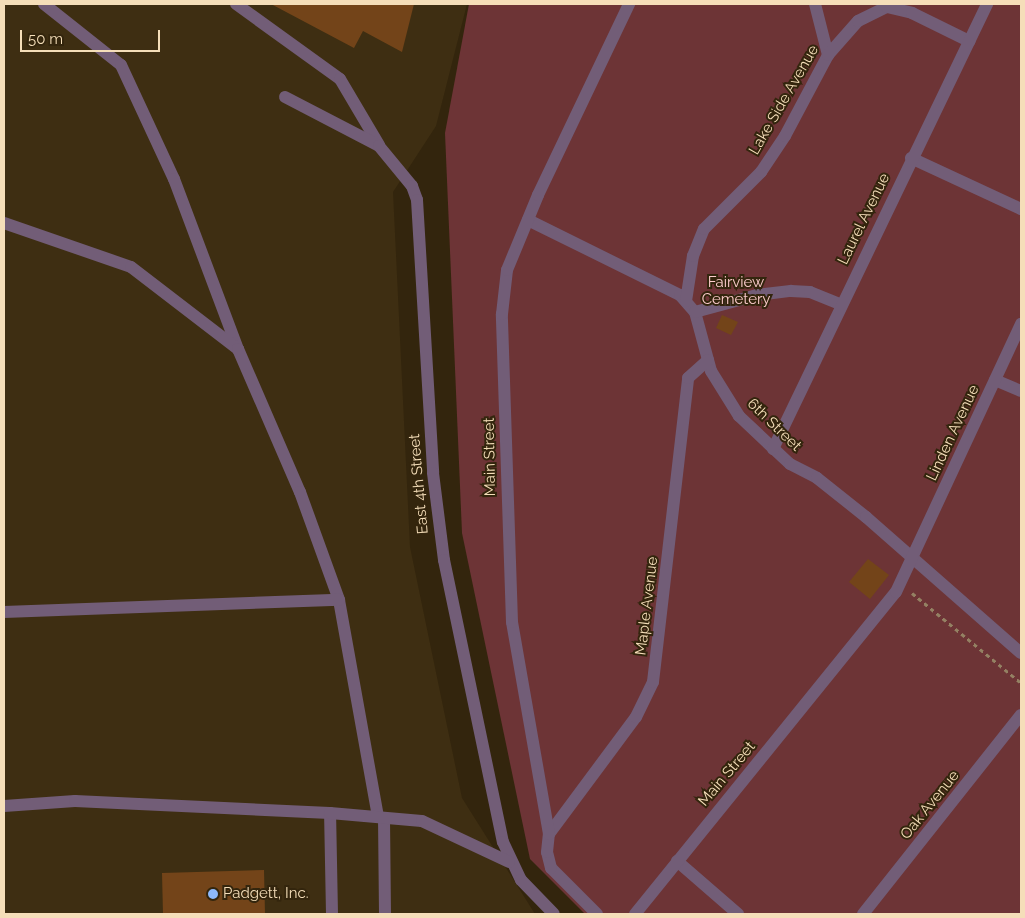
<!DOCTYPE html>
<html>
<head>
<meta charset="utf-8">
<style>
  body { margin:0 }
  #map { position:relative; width:1025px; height:918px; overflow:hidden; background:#33250d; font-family:Raleway,sans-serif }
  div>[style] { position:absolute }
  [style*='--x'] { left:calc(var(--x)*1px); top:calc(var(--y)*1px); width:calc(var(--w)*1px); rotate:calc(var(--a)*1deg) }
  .built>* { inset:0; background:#3e2e12 }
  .green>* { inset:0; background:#6d3436 }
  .building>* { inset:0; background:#734419 }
  .path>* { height:3px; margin-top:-1.5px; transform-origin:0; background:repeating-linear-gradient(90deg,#948163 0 4px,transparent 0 8px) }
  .minor>* { height:12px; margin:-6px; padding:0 6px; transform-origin:6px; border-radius:6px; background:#725d77 }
  .dots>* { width:14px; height:14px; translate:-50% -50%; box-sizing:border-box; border:2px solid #33250d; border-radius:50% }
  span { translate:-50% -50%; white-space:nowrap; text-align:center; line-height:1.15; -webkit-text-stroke:4px #33250d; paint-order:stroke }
  .street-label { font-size:15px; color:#f5deb9 }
  .park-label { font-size:15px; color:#fccccc }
  .poi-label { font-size:15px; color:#f5deb9 }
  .left { translate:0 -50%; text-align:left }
  .frame { position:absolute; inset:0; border:5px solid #f5deb9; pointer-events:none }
  .scale { position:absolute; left:20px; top:30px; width:140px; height:22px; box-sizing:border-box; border:2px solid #f5deb9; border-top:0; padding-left:6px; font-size:15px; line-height:18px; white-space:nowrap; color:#f5deb9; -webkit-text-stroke:4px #33250d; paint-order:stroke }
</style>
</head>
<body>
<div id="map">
  <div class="built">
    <div style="clip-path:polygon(4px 4px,467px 4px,436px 126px,393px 192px,410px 547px,462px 798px,535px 914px,4px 914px)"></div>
  </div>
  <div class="green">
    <div style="clip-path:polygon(469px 4px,1021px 4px,1021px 914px,585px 914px,530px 859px,462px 533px,445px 133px)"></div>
  </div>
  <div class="building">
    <div style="clip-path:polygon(271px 4px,414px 4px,402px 52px,363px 31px,354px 48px)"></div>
    <div style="clip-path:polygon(722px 315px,738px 322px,731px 335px,716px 328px)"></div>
    <div style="clip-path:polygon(868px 559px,889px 575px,870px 599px,849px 582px)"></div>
    <div style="clip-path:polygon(264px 870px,265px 914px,163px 914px,162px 873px)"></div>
  </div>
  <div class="path">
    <div style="--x:912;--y:593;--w:141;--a:39.5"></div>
  </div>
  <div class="minor">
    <div style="--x:44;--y:4;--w:98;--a:38.4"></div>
    <div style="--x:121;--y:65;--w:126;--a:65.1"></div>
    <div style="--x:174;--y:179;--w:182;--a:69.4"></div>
    <div style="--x:236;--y:4;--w:128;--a:35.8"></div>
    <div style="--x:340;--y:79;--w:77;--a:59.4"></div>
    <div style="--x:815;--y:4;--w:53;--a:75.7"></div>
    <div style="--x:285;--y:97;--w:106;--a:27.5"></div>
    <div style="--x:379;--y:146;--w:52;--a:50.5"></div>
    <div style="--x:412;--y:186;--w:15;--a:70"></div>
    <div style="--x:417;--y:200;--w:273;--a:86.6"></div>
    <div style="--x:433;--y:473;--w:88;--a:82.8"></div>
    <div style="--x:444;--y:560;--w:288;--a:78.2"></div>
    <div style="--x:503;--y:842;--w:42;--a:64.7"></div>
    <div style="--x:521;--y:880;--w:47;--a:45.9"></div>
    <div style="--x:911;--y:158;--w:121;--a:24.9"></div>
    <div style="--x:528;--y:220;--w:169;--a:26.3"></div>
    <div style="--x:680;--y:295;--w:23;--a:49"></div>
    <div style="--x:695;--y:312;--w:61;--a:74.8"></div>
    <div style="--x:711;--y:371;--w:53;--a:58.1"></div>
    <div style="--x:739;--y:416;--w:70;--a:43.3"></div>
    <div style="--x:790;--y:464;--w:30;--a:27"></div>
    <div style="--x:817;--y:478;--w:63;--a:38.5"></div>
    <div style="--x:866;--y:517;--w:206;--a:41.3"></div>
    <div style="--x:4;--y:223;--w:134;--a:19.1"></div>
    <div style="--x:131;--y:267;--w:135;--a:37.5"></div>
    <div style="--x:238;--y:349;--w:156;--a:66.6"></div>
    <div style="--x:300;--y:492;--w:115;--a:70.1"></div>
    <div style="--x:339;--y:600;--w:220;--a:79.8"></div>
    <div style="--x:686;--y:301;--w:46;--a:-81.2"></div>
    <div style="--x:693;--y:256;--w:29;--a:-68"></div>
    <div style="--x:704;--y:229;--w:81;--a:-45"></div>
    <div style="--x:761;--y:172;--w:43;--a:-56.3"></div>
    <div style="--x:785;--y:136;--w:92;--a:-62"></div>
    <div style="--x:828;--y:55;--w:45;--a:-48.6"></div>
    <div style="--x:858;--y:21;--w:32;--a:-26"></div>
    <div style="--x:887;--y:7;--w:26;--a:13"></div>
    <div style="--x:912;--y:13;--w:64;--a:26.2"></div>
    <div style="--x:695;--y:312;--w:64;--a:-15.3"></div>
    <div style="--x:757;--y:295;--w:34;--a:-7"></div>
    <div style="--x:791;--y:291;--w:19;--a:3"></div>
    <div style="--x:810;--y:292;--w:32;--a:22"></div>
    <div style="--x:995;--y:380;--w:28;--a:23"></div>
    <div style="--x:773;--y:449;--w:494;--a:-64.3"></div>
    <div style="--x:4;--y:612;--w:335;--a:-2.1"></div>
    <div style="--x:4;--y:806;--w:71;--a:-4"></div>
    <div style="--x:75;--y:801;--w:255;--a:2.7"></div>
    <div style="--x:384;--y:818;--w:96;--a:89.4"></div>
    <div style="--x:549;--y:834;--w:146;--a:-53.4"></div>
    <div style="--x:636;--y:717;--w:39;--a:-64"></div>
    <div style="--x:653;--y:682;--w:306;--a:-83.4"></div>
    <div style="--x:688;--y:378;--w:27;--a:-42"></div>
    <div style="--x:677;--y:861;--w:81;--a:41"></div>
    <div style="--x:332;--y:914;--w:101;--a:-91.1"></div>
    <div style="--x:330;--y:813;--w:92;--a:5"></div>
    <div style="--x:422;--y:821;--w:96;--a:25.2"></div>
    <div style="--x:597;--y:914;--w:65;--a:-135"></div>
    <div style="--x:551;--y:868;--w:16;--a:-104"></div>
    <div style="--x:547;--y:852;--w:18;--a:-84"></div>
    <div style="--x:549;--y:834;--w:215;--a:-99.9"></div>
    <div style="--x:512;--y:622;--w:308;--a:-91.9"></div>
    <div style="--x:502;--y:314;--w:44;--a:-83.5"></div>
    <div style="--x:507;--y:270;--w:81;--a:-67.5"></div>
    <div style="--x:538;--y:195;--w:212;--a:-64.5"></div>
    <div style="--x:635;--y:914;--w:414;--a:-51"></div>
    <div style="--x:896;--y:592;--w:296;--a:-65"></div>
    <div style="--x:863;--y:914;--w:254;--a:-51.6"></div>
  </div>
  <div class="dots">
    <div style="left:213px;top:894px;background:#8db9fc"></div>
  </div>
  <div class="street-label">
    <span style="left:784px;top:100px;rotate:-60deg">Lake Side Avenue</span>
    <span style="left:864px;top:219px;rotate:-64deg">Laurel Avenue</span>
    <span style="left:774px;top:425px;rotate:44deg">6th Street</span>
    <span style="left:953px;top:433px;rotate:-65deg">Linden Avenue</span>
    <span style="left:490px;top:457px;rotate:-91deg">Main Street</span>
    <span style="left:419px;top:484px;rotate:-95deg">East 4th Street</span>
    <span style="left:647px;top:606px;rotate:-83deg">Maple Avenue</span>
    <span style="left:727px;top:774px;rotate:-50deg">Main Street</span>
    <span style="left:930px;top:805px;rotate:-51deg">Oak Avenue</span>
  </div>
  <div class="park-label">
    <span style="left:736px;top:291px">Fairview<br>Cemetery</span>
  </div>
  <div class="poi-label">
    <span class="left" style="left:223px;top:894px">Padgett, Inc.</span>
  </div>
  <div class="frame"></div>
  <div class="scale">50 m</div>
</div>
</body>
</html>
